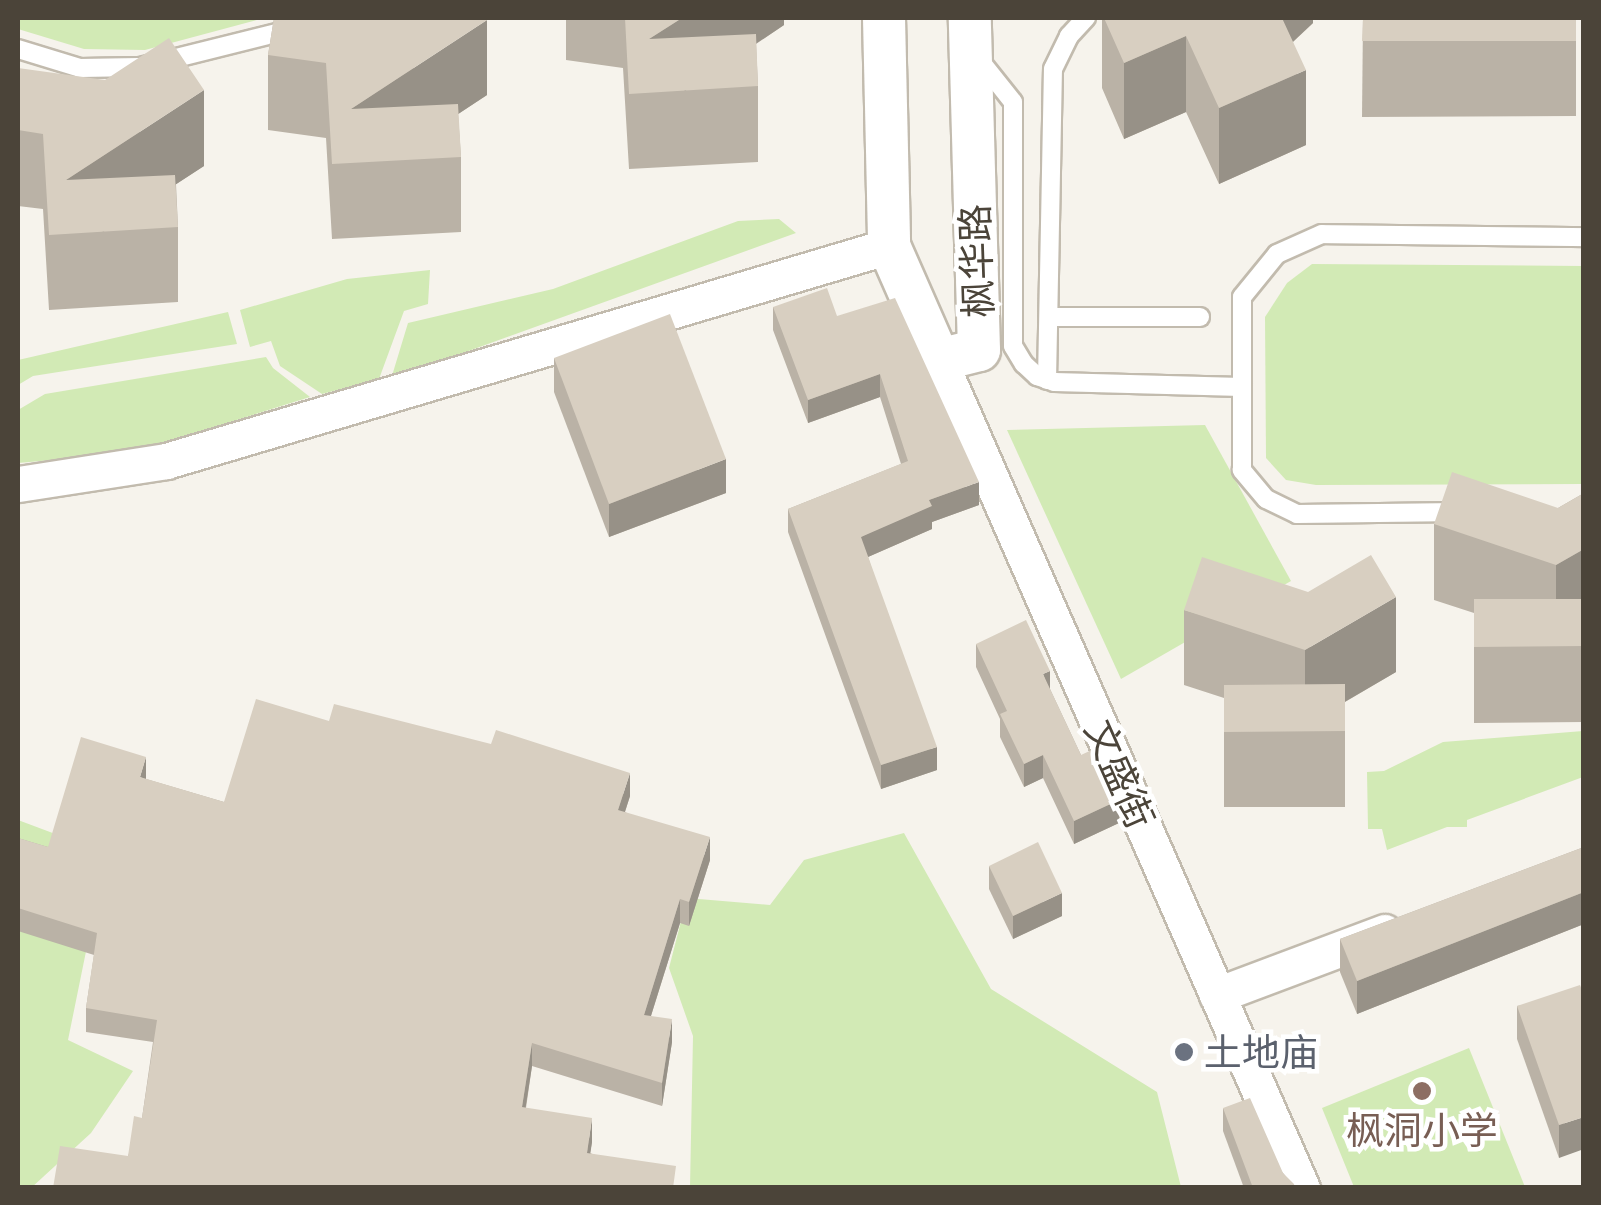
<!DOCTYPE html>
<html>
<head>
<meta charset="utf-8">
<style>
  body { margin:0 }
  #map { position:relative; width:1601px; height:1205px; overflow:hidden; background:#f6f3ec; font-family:"PT Sans Narrow","Noto Sans SC",sans-serif }
  div>[style] { position:absolute }
  [style*='--x'] { left:calc(var(--x)*1px); top:calc(var(--y)*1px); width:calc(var(--w)*1px); rotate:calc(var(--a)*1deg) }
  .green>* { inset:0; background:#d2eab5 }
  .roads { filter:drop-shadow(2px 0 #c2bbae) drop-shadow(-2px 0 #c2bbae) drop-shadow(0 2px #c2bbae) drop-shadow(0 -2px #c2bbae) }
  .service>* { height:18px; margin:-9px; padding:0 9px; transform-origin:9px; border-radius:9px; background:#fff }
  .minor>* { height:35px; margin:-17.5px; padding:0 17.5px; transform-origin:17.5px; border-radius:17.5px; background:#fff }
  .tertiary>* { height:42px; margin:-21px; padding:0 21px; transform-origin:21px; border-radius:21px; background:#fff }
  .wall>* { inset:0; background:#bab2a6 }
  .shaded-wall>* { inset:0; background:#979187 }
  .building>* { inset:0; background:#d8cfc1 }
  .dots>* { width:28px; height:28px; translate:-50% -50%; box-sizing:border-box; border:5px solid #fff; border-radius:50% }
  span { translate:-50% -50%; white-space:nowrap; text-align:center; line-height:1.15; -webkit-text-stroke:9px #fff; paint-order:stroke }
  .street-label { font-size:38px; color:#4b4439 }
  .worship-label { font-size:38px; color:#5b616d }
  .left { translate:0 -50%; text-align:left }
  .education-label { font-size:38px; color:#785e54 }
  .frame { position:absolute; inset:0; border:20px solid #4b4439; pointer-events:none }
</style>
</head>
<body>
<div id="map">
  <div class="green">
    <div style="clip-path:polygon(18px 18px,264px 18px,145px 50px,84px 49px,18px 29px)"></div>
    <div style="clip-path:polygon(779px 219px,796px 233px,391px 379px,408px 323px,553px 289px,738px 221px)"></div>
    <div style="clip-path:polygon(1312px 264px,1583px 266px,1583px 484px,1316px 485px,1286px 480px,1266px 458px,1265px 317px,1287px 283px)"></div>
    <div style="clip-path:polygon(430px 270px,428px 304px,404px 311px,379px 379px,322px 394px,280px 366px,271px 341px,250px 347px,240px 310px,347px 279px)"></div>
    <div style="clip-path:polygon(228px 312px,237px 344px,33px 376px,18px 385px,18px 360px)"></div>
    <div style="clip-path:polygon(266px 357px,273px 368px,310px 397px,131px 453px,18px 463px,18px 410px,45px 394px)"></div>
    <div style="clip-path:polygon(1205px 425px,1291px 581px,1121px 679px,1007px 430px)"></div>
    <div style="clip-path:polygon(1583px 731px,1583px 777px,1467px 820px,1467px 827px,1447px 827px,1387px 850px,1382px 829px,1368px 829px,1367px 772px,1384px 771px,1443px 742px)"></div>
    <div style="clip-path:polygon(18px 820px,106px 853px,68px 1040px,133px 1071px,91px 1133px,31px 1188px,18px 1187px)"></div>
    <div style="clip-path:polygon(904px 833px,991px 989px,1157px 1092px,1181px 1187px,690px 1187px,693px 1036px,669px 968px,687px 898px,770px 905px,804px 860px)"></div>
    <div style="clip-path:polygon(1469px 1048px,1525px 1187px,1354px 1187px,1322px 1108px)"></div>
  </div>
  <div class="roads">
    <div class="service">
      <div style="--x:18;--y:49;--w:65;--a:17"></div>
      <div style="--x:80;--y:68;--w:60;--a:-1"></div>
      <div style="--x:140;--y:67;--w:202;--a:-14"></div>
      <div style="--x:978;--y:58;--w:56;--a:51.5"></div>
      <div style="--x:1013;--y:102;--w:244;--a:90"></div>
      <div style="--x:1013;--y:346;--w:21;--a:59"></div>
      <div style="--x:1024;--y:364;--w:18;--a:43"></div>
      <div style="--x:1037;--y:376;--w:18;--a:19"></div>
      <div style="--x:1054;--y:382;--w:188;--a:1.5"></div>
      <div style="--x:1049;--y:317;--w:151;--a:0"></div>
      <div style="--x:1047;--y:380;--w:311;--a:-88.9"></div>
      <div style="--x:1053;--y:69;--w:37;--a:-64"></div>
      <div style="--x:1069;--y:36;--w:25;--a:-47"></div>
      <div style="--x:1460;--y:512;--w:163;--a:179.3"></div>
      <div style="--x:1297;--y:514;--w:34;--a:-154"></div>
      <div style="--x:1266;--y:499;--w:38;--a:-130"></div>
      <div style="--x:1242;--y:470;--w:173;--a:-90"></div>
      <div style="--x:1242;--y:297;--w:55;--a:-50.9"></div>
      <div style="--x:1277;--y:254;--w:49;--a:-24"></div>
      <div style="--x:1322;--y:234;--w:262;--a:0.7"></div>
    </div>
    <div class="minor">
      <div style="--x:939;--y:360;--w:904;--a:66.33"></div>
      <div style="--x:18;--y:484;--w:150;--a:-8.8"></div>
      <div style="--x:166;--y:461;--w:754;--a:-16.56"></div>
      <div style="--x:1217;--y:995;--w:179;--a:-20.6"></div>
    </div>
    <div class="tertiary">
      <div style="--x:884;--y:18;--w:228;--a:88.7"></div>
      <div style="--x:889;--y:246;--w:124;--a:66.3"></div>
      <div style="--x:939;--y:360;--w:41;--a:-14"></div>
      <div style="--x:979;--y:350;--w:332;--a:-91.6"></div>
    </div>
  </div>
  <div class="wall">
    <div style="clip-path:polygon(274px 18px,487px 95px,458px 114px,461px 157px,461px 232px,332px 239px,326px 138px,268px 130px,268px 55px)"></div>
    <div style="clip-path:polygon(566px 18px,784px 18px,784px 25px,756px 44px,758px 86px,758px 162px,629px 169px,623px 68px,566px 60px)"></div>
    <div style="clip-path:polygon(1102px 18px,1313px 18px,1313px 23px,1293px 42px,1306px 145px,1219px 184px,1186px 112px,1124px 139px,1102px 88px)"></div>
    <div style="clip-path:polygon(1363px 18px,1576px 18px,1576px 116px,1362px 117px)"></div>
    <div style="clip-path:polygon(18px 68px,204px 166px,176px 184px,178px 227px,178px 302px,49px 310px,43px 209px,18px 206px)"></div>
    <div style="clip-path:polygon(773px 307px,837px 316px,979px 505px,932px 522px,932px 529px,868px 557px,937px 770px,881px 789px,788px 532px,788px 509px,901px 464px,880px 397px,808px 423px,773px 330px)"></div>
    <div style="clip-path:polygon(554px 358px,726px 493px,609px 537px,554px 392px)"></div>
    <div style="clip-path:polygon(1584px 493px,1584px 722px,1474px 723px,1474px 613px,1434px 600px,1434px 524px,1558px 508px)"></div>
    <div style="clip-path:polygon(1184px 610px,1396px 672px,1345px 702px,1345px 807px,1224px 807px,1224px 698px,1184px 685px)"></div>
    <div style="clip-path:polygon(976px 644px,1050px 689px,1081px 755px,1119px 823px,1074px 844px,1043px 778px,1024px 787px,1000px 737px,1000px 719px,976px 667px)"></div>
    <div style="clip-path:polygon(329px 721px,630px 796px,625px 812px,710px 860px,689px 926px,680px 923px,651px 1016px,672px 1042px,662px 1106px,532px 1066px,526px 1108px,592px 1142px,590px 1153px,676px 1188px,128px 1156px,142px 1118px,153px 1042px,86px 1032px,86px 1008px,94px 955px,18px 931px,18px 838px,48px 847px,146px 779px,224px 802px)"></div>
    <div style="clip-path:polygon(1584px 847px,1584px 924px,1357px 1014px,1340px 972px,1340px 939px)"></div>
    <div style="clip-path:polygon(989px 866px,1062px 916px,1013px 939px,989px 889px)"></div>
    <div style="clip-path:polygon(1584px 995px,1559px 1158px,1517px 1039px,1517px 1006px)"></div>
    <div style="clip-path:polygon(1223px 1108px,1283px 1173px,1295px 1188px,1244px 1188px,1223px 1131px)"></div>
  </div>
  <div class="shaded-wall">
    <div style="clip-path:polygon(682px 18px,784px 18px,784px 25px,685px 91px,649px 39px)"></div>
    <div style="clip-path:polygon(1269px 18px,1313px 18px,1313px 23px,1269px 64px)"></div>
    <div style="clip-path:polygon(487px 20px,487px 95px,387px 161px,351px 109px)"></div>
    <div style="clip-path:polygon(1186px 36px,1186px 112px,1124px 139px,1124px 63px)"></div>
    <div style="clip-path:polygon(1306px 70px,1306px 145px,1219px 184px,1219px 108px)"></div>
    <div style="clip-path:polygon(204px 90px,204px 166px,103px 232px,66px 180px)"></div>
    <div style="clip-path:polygon(880px 374px,880px 397px,808px 423px,808px 400px)"></div>
    <div style="clip-path:polygon(726px 459px,726px 493px,609px 537px,609px 504px)"></div>
    <div style="clip-path:polygon(979px 482px,979px 505px,932px 522px,932px 529px,861px 560px,861px 537px,929px 500px)"></div>
    <div style="clip-path:polygon(1584px 549px,1584px 624px,1556px 640px,1556px 565px)"></div>
    <div style="clip-path:polygon(1396px 597px,1396px 672px,1305px 725px,1305px 650px)"></div>
    <div style="clip-path:polygon(1050px 671px,1050px 694px,1043px 674px)"></div>
    <div style="clip-path:polygon(937px 747px,937px 770px,881px 789px,881px 765px)"></div>
    <div style="clip-path:polygon(1043px 755px,1043px 778px,1024px 787px,1024px 764px)"></div>
    <div style="clip-path:polygon(146px 757px,146px 780px,140px 777px)"></div>
    <div style="clip-path:polygon(630px 773px,630px 796px,618px 833px,618px 810px)"></div>
    <div style="clip-path:polygon(1119px 800px,1119px 823px,1074px 844px,1074px 821px)"></div>
    <div style="clip-path:polygon(710px 837px,710px 860px,689px 926px,689px 902px)"></div>
    <div style="clip-path:polygon(1584px 892px,1584px 924px,1357px 1014px,1357px 981px)"></div>
    <div style="clip-path:polygon(1062px 893px,1062px 916px,1013px 939px,1013px 916px)"></div>
    <div style="clip-path:polygon(680px 899px,680px 923px,644px 1038px,644px 1015px)"></div>
    <div style="clip-path:polygon(672px 1019px,672px 1042px,662px 1106px,662px 1083px)"></div>
    <div style="clip-path:polygon(532px 1043px,532px 1066px,522px 1130px,522px 1107px)"></div>
    <div style="clip-path:polygon(1584px 1117px,1584px 1149px,1559px 1158px,1559px 1125px)"></div>
    <div style="clip-path:polygon(592px 1118px,592px 1142px,587px 1176px,587px 1153px)"></div>
  </div>
  <div class="building">
    <div style="clip-path:polygon(274px 18px,486px 18px,487px 20px,351px 109px,458px 104px,461px 157px,332px 164px,326px 63px,268px 55px)"></div>
    <div style="clip-path:polygon(625px 18px,682px 18px,649px 39px,756px 34px,758px 86px,629px 94px)"></div>
    <div style="clip-path:polygon(1104px 18px,1282px 18px,1306px 70px,1219px 108px,1186px 36px,1124px 63px)"></div>
    <div style="clip-path:polygon(1363px 18px,1576px 18px,1576px 41px,1362px 41px)"></div>
    <div style="clip-path:polygon(169px 38px,204px 90px,66px 180px,175px 175px,178px 227px,49px 235px,43px 134px,18px 130px,18px 68px,105px 80px)"></div>
    <div style="clip-path:polygon(827px 288px,837px 316px,895px 298px,979px 482px,929px 500px,932px 506px,861px 537px,937px 747px,881px 765px,788px 509px,908px 461px,880px 374px,808px 400px,773px 307px)"></div>
    <div style="clip-path:polygon(670px 314px,726px 459px,609px 504px,554px 358px)"></div>
    <div style="clip-path:polygon(1452px 472px,1558px 508px,1584px 493px,1584px 549px,1556px 565px,1434px 524px)"></div>
    <div style="clip-path:polygon(1371px 555px,1396px 597px,1305px 650px,1184px 610px,1202px 557px,1308px 592px)"></div>
    <div style="clip-path:polygon(1474px 599px,1584px 599px,1584px 646px,1474px 647px)"></div>
    <div style="clip-path:polygon(1026px 620px,1050px 671px,1043px 674px,1081px 755px,1096px 748px,1119px 800px,1074px 821px,1043px 755px,1024px 764px,1000px 714px,1007px 711px,976px 644px)"></div>
    <div style="clip-path:polygon(1345px 684px,1345px 731px,1224px 732px,1224px 685px)"></div>
    <div style="clip-path:polygon(256px 699px,329px 721px,334px 704px,491px 744px,496px 730px,630px 773px,618px 810px,710px 837px,689px 902px,680px 899px,644px 1015px,672px 1019px,662px 1083px,532px 1043px,522px 1107px,592px 1118px,587px 1153px,676px 1166px,673px 1188px,53px 1188px,60px 1146px,128px 1156px,134px 1116px,142px 1118px,157px 1020px,86px 1008px,97px 933px,18px 908px,18px 838px,48px 847px,81px 737px,146px 757px,140px 777px,224px 802px)"></div>
    <div style="clip-path:polygon(1038px 842px,1062px 893px,1013px 916px,989px 866px)"></div>
    <div style="clip-path:polygon(1584px 847px,1584px 892px,1357px 981px,1340px 939px)"></div>
    <div style="clip-path:polygon(1580px 985px,1584px 995px,1584px 1117px,1559px 1125px,1517px 1006px)"></div>
    <div style="clip-path:polygon(1250px 1098px,1283px 1173px,1294px 1184px,1295px 1188px,1253px 1188px,1223px 1108px)"></div>
  </div>
  <div class="dots">
    <div style="left:1184px;top:1052px;background:#6b7280"></div>
    <div style="left:1422px;top:1091px;background:#8d6e63"></div>
  </div>
  <div class="street-label">
    <span style="left:976px;top:261px;rotate:-92deg">枫华路</span>
    <span style="left:1120px;top:774px;rotate:66deg">文盛街</span>
  </div>
  <div class="worship-label">
    <span class="left" style="left:1204px;top:1052px">土地庙</span>
  </div>
  <div class="education-label">
    <span style="left:1422px;top:1130px">枫洞小学</span>
  </div>
  <div class="frame"></div>
</div>
</body>
</html>
